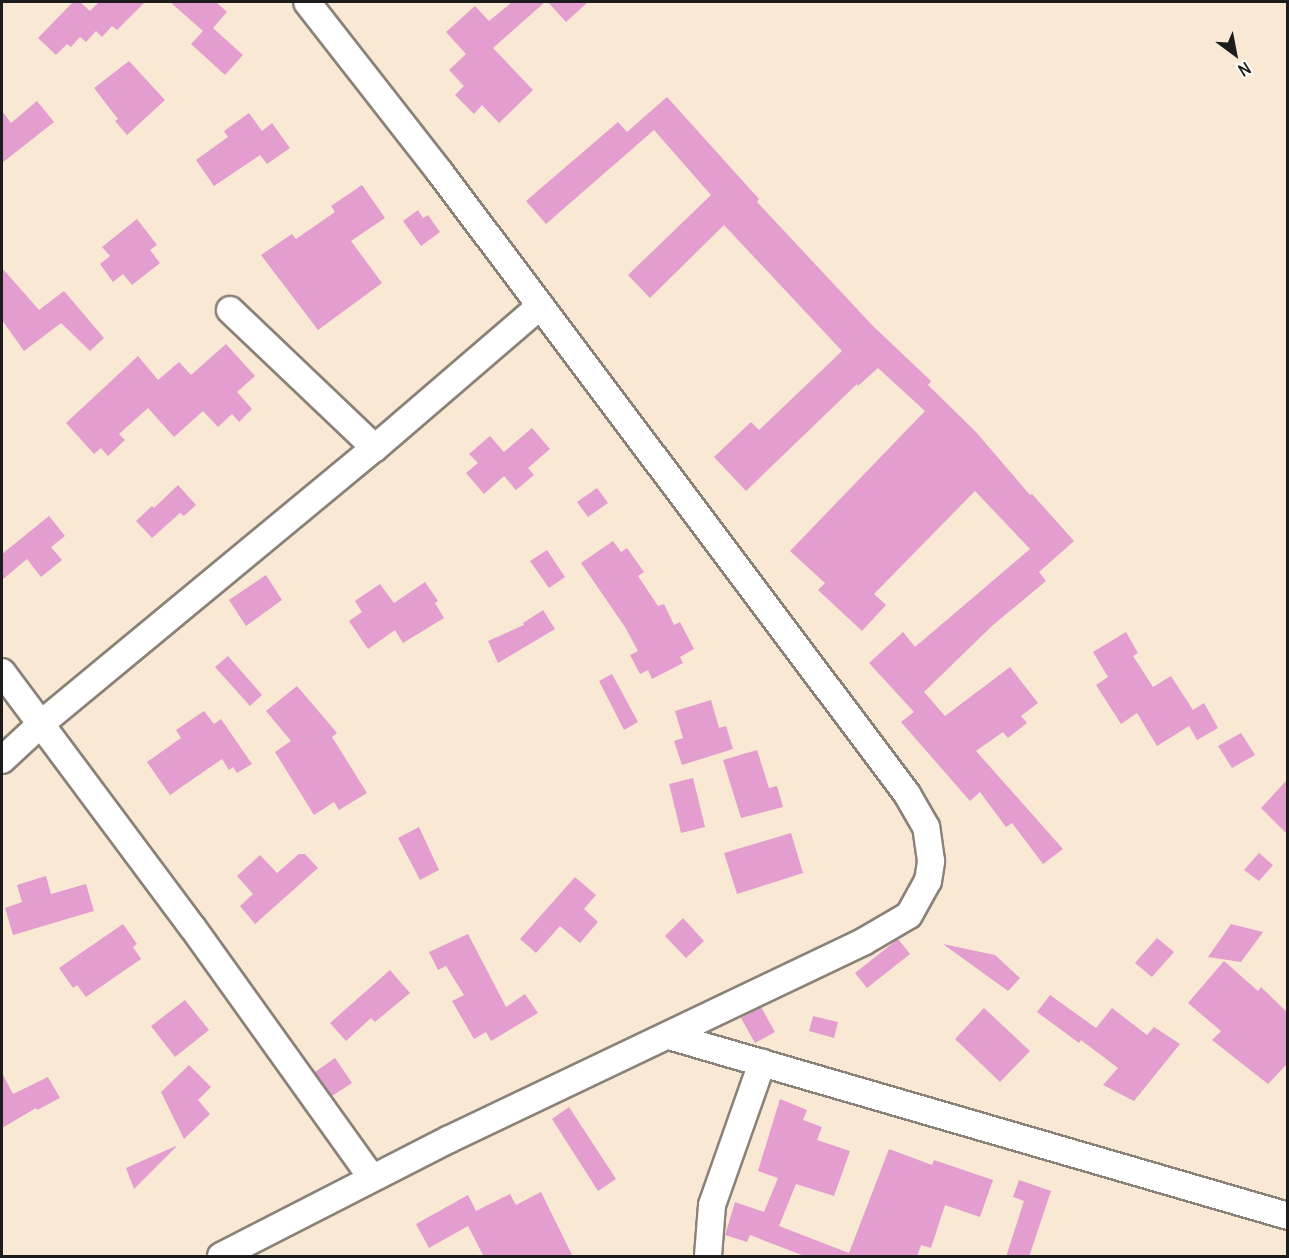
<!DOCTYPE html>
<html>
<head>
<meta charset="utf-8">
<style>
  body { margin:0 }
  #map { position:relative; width:1289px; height:1258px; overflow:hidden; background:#f8e8d4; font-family:Delius,sans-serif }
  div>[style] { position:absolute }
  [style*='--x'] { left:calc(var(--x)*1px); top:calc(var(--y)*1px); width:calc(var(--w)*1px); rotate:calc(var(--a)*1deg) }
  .building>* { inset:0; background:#e39ecf }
  .roads { filter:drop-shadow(2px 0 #8a8278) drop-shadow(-2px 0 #8a8278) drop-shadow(0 2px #8a8278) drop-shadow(0 -2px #8a8278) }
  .minor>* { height:26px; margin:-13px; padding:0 13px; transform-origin:13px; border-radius:13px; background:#fff }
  span { translate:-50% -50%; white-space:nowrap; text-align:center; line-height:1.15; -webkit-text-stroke:6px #fdfcf7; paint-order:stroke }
  .frame { position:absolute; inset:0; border:3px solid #1c1c1c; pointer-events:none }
  .north { position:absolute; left:1205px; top:24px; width:60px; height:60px; -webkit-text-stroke:4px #fdfcf7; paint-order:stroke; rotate:148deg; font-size:16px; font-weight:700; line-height:24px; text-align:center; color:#1c1c1c }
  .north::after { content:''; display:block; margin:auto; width:21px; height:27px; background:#1c1c1c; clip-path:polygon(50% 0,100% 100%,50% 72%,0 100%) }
</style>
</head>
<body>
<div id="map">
  <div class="building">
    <div style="clip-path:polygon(73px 2px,80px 2px,90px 11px,99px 2px,145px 2px,117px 30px,112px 26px,102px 37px,96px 31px,86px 42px,80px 37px,71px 47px,67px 44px,56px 55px,38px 38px)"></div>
    <div style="clip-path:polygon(170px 2px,216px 2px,227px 12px,213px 28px,243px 55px,225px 75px,191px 44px,203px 31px)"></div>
    <div style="clip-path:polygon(512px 2px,545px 2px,493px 48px,533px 90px,499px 123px,482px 105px,474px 114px,455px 95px,464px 86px,449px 70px,466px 54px,446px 32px,475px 6px,489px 21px)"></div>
    <div style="clip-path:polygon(548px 2px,588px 2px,566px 22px)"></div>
    <div style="clip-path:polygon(129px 61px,165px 100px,127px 135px,115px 121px,118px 119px,94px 88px)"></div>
    <div style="clip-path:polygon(667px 97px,759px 199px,757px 202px,873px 326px,931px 381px,928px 385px,976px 432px,1030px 495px,1032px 494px,1074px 541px,1039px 572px,1046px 581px,993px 625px,924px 692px,945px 716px,1010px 667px,1038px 703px,1021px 716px,1027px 723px,1008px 738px,1003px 732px,976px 751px,1063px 849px,1043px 864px,1012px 823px,1006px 827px,980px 792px,970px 801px,901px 722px,914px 712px,869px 663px,903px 632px,915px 647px,1030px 549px,975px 491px,874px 594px,886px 605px,862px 631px,818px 590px,825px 583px,790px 551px,925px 411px,878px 368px,858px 386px,857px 384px,746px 491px,714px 457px,751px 422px,759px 430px,842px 351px,724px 225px,650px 298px,628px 275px,711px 195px,654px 130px,546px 224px,526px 201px,618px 122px,627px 132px)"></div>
    <div style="clip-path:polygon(37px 101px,54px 122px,2px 163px,2px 111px,11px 123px)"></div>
    <div style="clip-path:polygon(249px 113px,262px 131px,272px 123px,290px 148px,267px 164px,260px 155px,214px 186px,196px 160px,228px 137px,224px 131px)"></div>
    <div style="clip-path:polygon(362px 185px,385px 218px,351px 241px,382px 283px,318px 330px,261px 255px,292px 234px,296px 239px,335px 212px,331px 206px)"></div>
    <div style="clip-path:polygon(418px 210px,423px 218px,428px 215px,440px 232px,421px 246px,403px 221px)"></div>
    <div style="clip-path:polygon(137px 219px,157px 245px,150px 250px,160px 263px,132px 285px,123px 274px,113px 282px,100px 264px,110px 256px,102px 247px)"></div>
    <div style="clip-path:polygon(2px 268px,39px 310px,64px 291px,104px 338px,90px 351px,61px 323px,24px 351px,2px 320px)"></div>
    <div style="clip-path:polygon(226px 344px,255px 376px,237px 392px,252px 409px,239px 422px,232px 414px,218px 427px,203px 411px,174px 437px,148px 408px,119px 434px,125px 440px,108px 456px,101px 448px,94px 454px,66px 423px,138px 356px,158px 380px,179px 362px,191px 375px)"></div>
    <div style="clip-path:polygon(532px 428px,550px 449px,528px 468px,534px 475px,516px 490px,504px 476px,484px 494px,466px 473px,478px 463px,469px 454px,490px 436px,504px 452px)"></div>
    <div style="clip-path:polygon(178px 485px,196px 505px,184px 516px,180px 513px,152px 538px,136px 521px,152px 506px,154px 508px)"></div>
    <div style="clip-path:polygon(597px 488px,608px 503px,588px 517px,577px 502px)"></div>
    <div style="clip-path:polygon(49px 516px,65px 536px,51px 547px,62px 560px,41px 577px,27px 559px,2px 580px,2px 554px)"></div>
    <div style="clip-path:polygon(613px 541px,621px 552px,627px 548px,644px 572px,638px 576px,658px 606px,664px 604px,674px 625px,680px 622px,694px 649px,680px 657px,683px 663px,652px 679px,648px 670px,640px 674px,630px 655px,638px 651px,625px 627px,581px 563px)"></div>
    <div style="clip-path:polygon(547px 550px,565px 577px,549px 588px,530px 561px)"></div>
    <div style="clip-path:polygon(266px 575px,282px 600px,246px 626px,229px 600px)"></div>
    <div style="clip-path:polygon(425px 582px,438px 601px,435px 603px,444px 618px,403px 643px,395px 630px,368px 649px,349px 621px,362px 612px,355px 601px,380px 584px,394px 603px)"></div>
    <div style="clip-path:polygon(543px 610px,555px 629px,498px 663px,488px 641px,524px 625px,523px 623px)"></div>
    <div style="clip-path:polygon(1126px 632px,1138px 653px,1133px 656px,1153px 687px,1171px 676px,1193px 710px,1204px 703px,1218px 728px,1197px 740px,1189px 726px,1157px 746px,1137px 713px,1121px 724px,1096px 685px,1108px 677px,1093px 652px)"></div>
    <div style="clip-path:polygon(228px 656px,262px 695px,250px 706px,215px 667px)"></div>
    <div style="clip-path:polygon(612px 674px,638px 722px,624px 730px,599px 681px)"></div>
    <div style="clip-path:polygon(297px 686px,337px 733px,332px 737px,367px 793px,339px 810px,334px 802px,314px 815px,275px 752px,291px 741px,266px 711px)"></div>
    <div style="clip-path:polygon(711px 700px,719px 728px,726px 726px,733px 749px,682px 765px,674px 741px,683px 738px,675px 711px)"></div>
    <div style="clip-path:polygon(204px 711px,214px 724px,221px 719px,252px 764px,237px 773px,233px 767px,229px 770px,222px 759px,170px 795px,147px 762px,181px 738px,176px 730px)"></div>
    <div style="clip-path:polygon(1241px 733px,1255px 755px,1232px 768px,1218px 746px)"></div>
    <div style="clip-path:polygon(757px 750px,769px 788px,777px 786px,783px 807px,741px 818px,723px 760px)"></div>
    <div style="clip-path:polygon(693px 778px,705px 827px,681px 833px,669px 784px)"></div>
    <div style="clip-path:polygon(1287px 780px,1287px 834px,1261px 808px)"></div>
    <div style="clip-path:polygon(419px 827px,439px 870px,420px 880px,398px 838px)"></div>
    <div style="clip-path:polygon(791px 833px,803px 873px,737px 894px,724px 853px)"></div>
    <div style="clip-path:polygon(1259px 853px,1273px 865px,1259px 881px,1244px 870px)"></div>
    <div style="clip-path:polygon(299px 854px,305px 854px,318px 868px,255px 924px,240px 906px,253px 894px,237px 876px,260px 855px,277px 873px)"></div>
    <div style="clip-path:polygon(46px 876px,51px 894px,86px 884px,94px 911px,13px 935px,5px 908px,22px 902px,17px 885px)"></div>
    <div style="clip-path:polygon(575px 877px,596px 895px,584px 909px,598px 922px,580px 943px,560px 926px,536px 953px,520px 939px)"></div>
    <div style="clip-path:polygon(683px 918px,704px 941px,686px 958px,665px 936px)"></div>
    <div style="clip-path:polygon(123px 924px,137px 944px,133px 947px,141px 959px,86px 997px,77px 985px,73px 988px,59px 968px)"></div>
    <div style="clip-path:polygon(1231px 924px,1263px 932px,1241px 962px,1208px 957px)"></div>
    <div style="clip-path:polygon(468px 934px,506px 1007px,525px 994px,538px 1013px,491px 1041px,486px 1032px,474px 1039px,452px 1001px,464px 995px,446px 966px,438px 970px,429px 952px)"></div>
    <div style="clip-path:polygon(1157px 938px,1174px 952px,1152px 977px,1135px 963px)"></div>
    <div style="clip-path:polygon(898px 939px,910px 954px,867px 988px,855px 973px)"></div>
    <div style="clip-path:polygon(943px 944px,995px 955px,1020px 978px,1008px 991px)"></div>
    <div style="clip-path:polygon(1224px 961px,1258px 991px,1261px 987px,1287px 1012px,1287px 1064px,1268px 1084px,1212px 1040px,1221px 1031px,1188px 1003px)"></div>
    <div style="clip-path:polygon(390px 970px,410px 993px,375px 1022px,371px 1018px,346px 1041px,330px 1023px)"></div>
    <div style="clip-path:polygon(1050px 995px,1096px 1028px,1112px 1008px,1147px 1035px,1154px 1027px,1180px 1044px,1134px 1101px,1103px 1085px,1118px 1068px,1081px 1040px,1079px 1043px,1037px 1012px)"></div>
    <div style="clip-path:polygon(185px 1000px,209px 1030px,175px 1057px,151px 1026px)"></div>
    <div style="clip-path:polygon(761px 1007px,775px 1032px,755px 1043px,741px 1018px)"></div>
    <div style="clip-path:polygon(984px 1008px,1030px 1051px,1000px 1082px,955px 1039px)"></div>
    <div style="clip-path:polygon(813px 1016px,838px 1022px,834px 1038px,809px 1031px)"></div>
    <div style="clip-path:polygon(335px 1058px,352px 1083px,332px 1096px,315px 1072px)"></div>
    <div style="clip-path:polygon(189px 1065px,211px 1087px,198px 1100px,210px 1114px,184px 1139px,161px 1092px)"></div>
    <div style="clip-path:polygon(2px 1073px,13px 1094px,48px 1077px,60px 1098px,37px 1110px,36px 1108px,2px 1128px)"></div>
    <div style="clip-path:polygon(780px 1099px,807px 1110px,803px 1120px,822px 1127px,817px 1140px,850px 1151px,834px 1196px,796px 1184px,779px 1226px,849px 1253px,889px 1149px,932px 1165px,934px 1160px,993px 1180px,980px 1217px,945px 1205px,931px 1248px,921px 1245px,917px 1257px,807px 1257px,750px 1235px,747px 1242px,725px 1235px,735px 1202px,764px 1212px,778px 1178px,758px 1171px)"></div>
    <div style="clip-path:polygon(569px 1107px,616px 1179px,598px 1191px,552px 1119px)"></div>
    <div style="clip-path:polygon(176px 1146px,176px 1147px,134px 1189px,126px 1168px)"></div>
    <div style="clip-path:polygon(1019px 1180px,1051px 1191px,1029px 1257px,1006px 1257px,1024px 1201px,1013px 1197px)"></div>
    <div style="clip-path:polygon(541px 1192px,573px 1257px,484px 1257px,468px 1226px,429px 1248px,416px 1224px,468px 1195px,476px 1211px,510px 1194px,516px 1205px)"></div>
  </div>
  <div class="roads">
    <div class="minor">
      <div style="--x:230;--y:310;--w:200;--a:43.6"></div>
      <div style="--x:2;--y:672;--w:319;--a:53.3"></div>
      <div style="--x:193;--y:928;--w:307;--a:54.4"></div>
      <div style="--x:2;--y:760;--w:54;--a:-42.8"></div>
      <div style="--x:42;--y:723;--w:432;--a:-39.6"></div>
      <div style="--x:375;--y:448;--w:218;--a:-40.7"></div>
      <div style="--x:669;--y:1036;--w:645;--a:16.21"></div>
      <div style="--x:221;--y:1256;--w:257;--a:-27.1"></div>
      <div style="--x:450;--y:1139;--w:458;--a:-25.5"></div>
      <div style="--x:863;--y:942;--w:53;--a:-30.4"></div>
      <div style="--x:909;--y:915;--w:39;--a:-61"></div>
      <div style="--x:928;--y:881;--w:20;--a:-81"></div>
      <div style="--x:931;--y:861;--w:34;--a:-98"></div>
      <div style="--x:926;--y:827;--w:38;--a:-120"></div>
      <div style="--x:907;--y:794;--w:779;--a:-126.91"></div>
      <div style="--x:439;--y:171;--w:214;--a:-128"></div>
      <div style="--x:708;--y:1256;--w:51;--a:-85.5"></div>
      <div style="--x:712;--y:1205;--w:151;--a:-70.6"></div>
    </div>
  </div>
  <div class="frame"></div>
  <div class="north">N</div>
</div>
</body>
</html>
